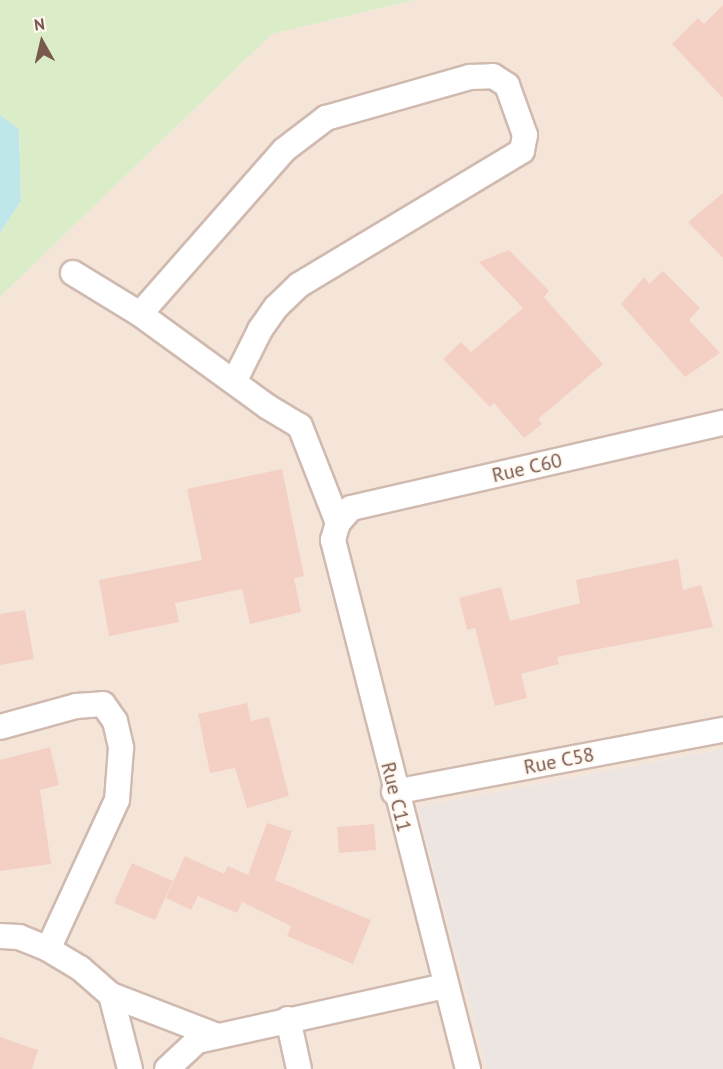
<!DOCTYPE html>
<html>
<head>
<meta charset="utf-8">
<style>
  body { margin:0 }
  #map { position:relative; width:723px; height:1069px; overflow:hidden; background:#fdf4eb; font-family:"PT Sans",sans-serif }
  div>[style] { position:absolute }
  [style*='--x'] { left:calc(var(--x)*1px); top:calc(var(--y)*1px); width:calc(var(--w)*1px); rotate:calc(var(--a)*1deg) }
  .residential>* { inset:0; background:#f5e5d9 }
  .industrial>* { inset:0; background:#ede5e1 }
  .green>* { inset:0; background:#dbecc9 }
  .water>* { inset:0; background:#bfe6e8 }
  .building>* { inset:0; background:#f3d0c3 }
  .roads { filter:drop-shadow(2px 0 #d0bab0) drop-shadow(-2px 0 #d0bab0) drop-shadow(0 2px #d0bab0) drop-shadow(0 -2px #d0bab0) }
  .minor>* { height:24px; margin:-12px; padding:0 12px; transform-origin:12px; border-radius:12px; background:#fff }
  span { translate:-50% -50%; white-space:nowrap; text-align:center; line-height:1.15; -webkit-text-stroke:4.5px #fff9f2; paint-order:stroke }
  .street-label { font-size:20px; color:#79584d }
  .north { position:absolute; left:12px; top:12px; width:60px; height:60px; -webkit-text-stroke:4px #fff9f2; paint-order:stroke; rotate:352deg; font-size:16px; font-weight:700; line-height:24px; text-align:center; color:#79584d }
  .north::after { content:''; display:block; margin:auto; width:21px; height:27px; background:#79584d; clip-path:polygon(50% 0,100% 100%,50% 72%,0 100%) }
</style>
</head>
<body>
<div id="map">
  <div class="residential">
    <div style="clip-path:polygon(415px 0,723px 0,723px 749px,417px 807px,487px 1069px,0 1069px,0 297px,272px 34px)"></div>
  </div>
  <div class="industrial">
    <div style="clip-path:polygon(723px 749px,723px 1069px,487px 1069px,417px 807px)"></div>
  </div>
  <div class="green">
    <div style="clip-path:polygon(0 0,415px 0,272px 34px,0 297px,0 233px,21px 201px,19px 129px,0 115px)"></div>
  </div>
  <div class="water">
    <div style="clip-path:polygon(0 115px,19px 129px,21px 201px,0 233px)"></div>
  </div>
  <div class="building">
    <div style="clip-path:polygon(723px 5px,723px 98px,672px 44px,698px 18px,704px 24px)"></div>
    <div style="clip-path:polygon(723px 193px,723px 258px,688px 222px)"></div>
    <div style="clip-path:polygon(509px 250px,549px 291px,544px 297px,603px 364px,538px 419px,542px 424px,524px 438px,494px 403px,490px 407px,443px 359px,461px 342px,471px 352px,523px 308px,479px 262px)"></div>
    <div style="clip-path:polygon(663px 271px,700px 308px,689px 320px,720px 353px,685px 377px,621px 304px,644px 277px,649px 284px)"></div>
    <div style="clip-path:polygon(282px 469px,304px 576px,294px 578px,301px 612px,250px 624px,242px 589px,175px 603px,179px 622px,109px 636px,99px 580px,202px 560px,187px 489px)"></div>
    <div style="clip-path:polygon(678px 559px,683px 590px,701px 585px,713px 627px,557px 657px,559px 664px,521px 674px,527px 698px,495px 706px,475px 628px,467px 630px,459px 598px,501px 587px,510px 621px,580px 603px,576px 580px)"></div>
    <div style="clip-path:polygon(25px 610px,34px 659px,0 665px,0 614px)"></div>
    <div style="clip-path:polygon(247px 703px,251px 721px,269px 717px,289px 796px,247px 808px,235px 768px,210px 773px,198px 714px)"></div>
    <div style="clip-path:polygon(50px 747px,59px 785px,40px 790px,51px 864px,0 871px,0 760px)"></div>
    <div style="clip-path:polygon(267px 823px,292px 831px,275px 880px,371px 920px,353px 964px,287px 936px,291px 926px,242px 902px,237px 913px,198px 896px,191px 910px,166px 898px,185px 856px,224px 874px,228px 866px,248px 875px)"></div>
    <div style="clip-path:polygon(374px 824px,376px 850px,339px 853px,337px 827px)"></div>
    <div style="clip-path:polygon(132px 863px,173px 881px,155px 920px,114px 903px)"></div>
    <div style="clip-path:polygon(0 1037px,38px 1050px,32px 1069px,0 1069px)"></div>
  </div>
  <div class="roads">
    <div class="minor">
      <div style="--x:73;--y:273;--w:79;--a:31.5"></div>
      <div style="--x:140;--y:314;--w:158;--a:36"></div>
      <div style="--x:268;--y:407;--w:37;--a:31"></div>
      <div style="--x:300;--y:426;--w:104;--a:68.6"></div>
      <div style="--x:140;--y:314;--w:218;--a:-48.7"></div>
      <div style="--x:284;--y:150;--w:53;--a:-37.3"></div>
      <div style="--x:326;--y:118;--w:150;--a:-15.9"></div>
      <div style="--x:470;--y:77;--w:23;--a:-2"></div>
      <div style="--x:493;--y:76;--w:17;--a:33"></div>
      <div style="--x:507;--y:85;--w:53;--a:70.2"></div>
      <div style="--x:525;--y:135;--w:16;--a:101"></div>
      <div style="--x:522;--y:151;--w:260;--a:149"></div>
      <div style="--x:299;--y:285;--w:32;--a:136"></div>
      <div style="--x:276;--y:307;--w:28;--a:125"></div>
      <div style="--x:260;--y:330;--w:56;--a:116.6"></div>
      <div style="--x:0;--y:727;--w:79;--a:-15.4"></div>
      <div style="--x:76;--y:706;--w:27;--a:-4"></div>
      <div style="--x:103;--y:704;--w:21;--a:55"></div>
      <div style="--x:115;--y:721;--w:28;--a:77"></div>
      <div style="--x:121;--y:748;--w:52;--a:94.4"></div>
      <div style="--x:117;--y:800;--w:164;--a:114.8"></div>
      <div style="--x:394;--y:792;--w:335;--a:-10.7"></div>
      <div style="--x:0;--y:936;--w:19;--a:3"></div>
      <div style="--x:19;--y:937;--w:31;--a:22"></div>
      <div style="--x:48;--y:949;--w:37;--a:31"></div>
      <div style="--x:80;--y:968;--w:41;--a:41.1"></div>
      <div style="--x:111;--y:995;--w:114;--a:21.1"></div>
      <div style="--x:111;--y:995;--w:76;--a:75.6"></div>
      <div style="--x:288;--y:1019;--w:51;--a:77.6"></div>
      <div style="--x:167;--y:1069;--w:41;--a:-43"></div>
      <div style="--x:197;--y:1041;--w:254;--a:-12.5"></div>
      <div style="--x:468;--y:1069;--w:546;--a:-104.32"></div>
      <div style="--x:333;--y:540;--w:18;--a:-74"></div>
      <div style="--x:338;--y:523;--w:20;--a:-49"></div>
      <div style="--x:351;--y:508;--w:382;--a:-12.9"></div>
    </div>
  </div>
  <div class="street-label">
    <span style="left:527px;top:468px;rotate:-13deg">Rue C60</span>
    <span style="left:559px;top:761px;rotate:-11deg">Rue C58</span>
    <span style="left:396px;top:797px;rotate:76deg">Rue C11</span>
  </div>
  <div class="north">N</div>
</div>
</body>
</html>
